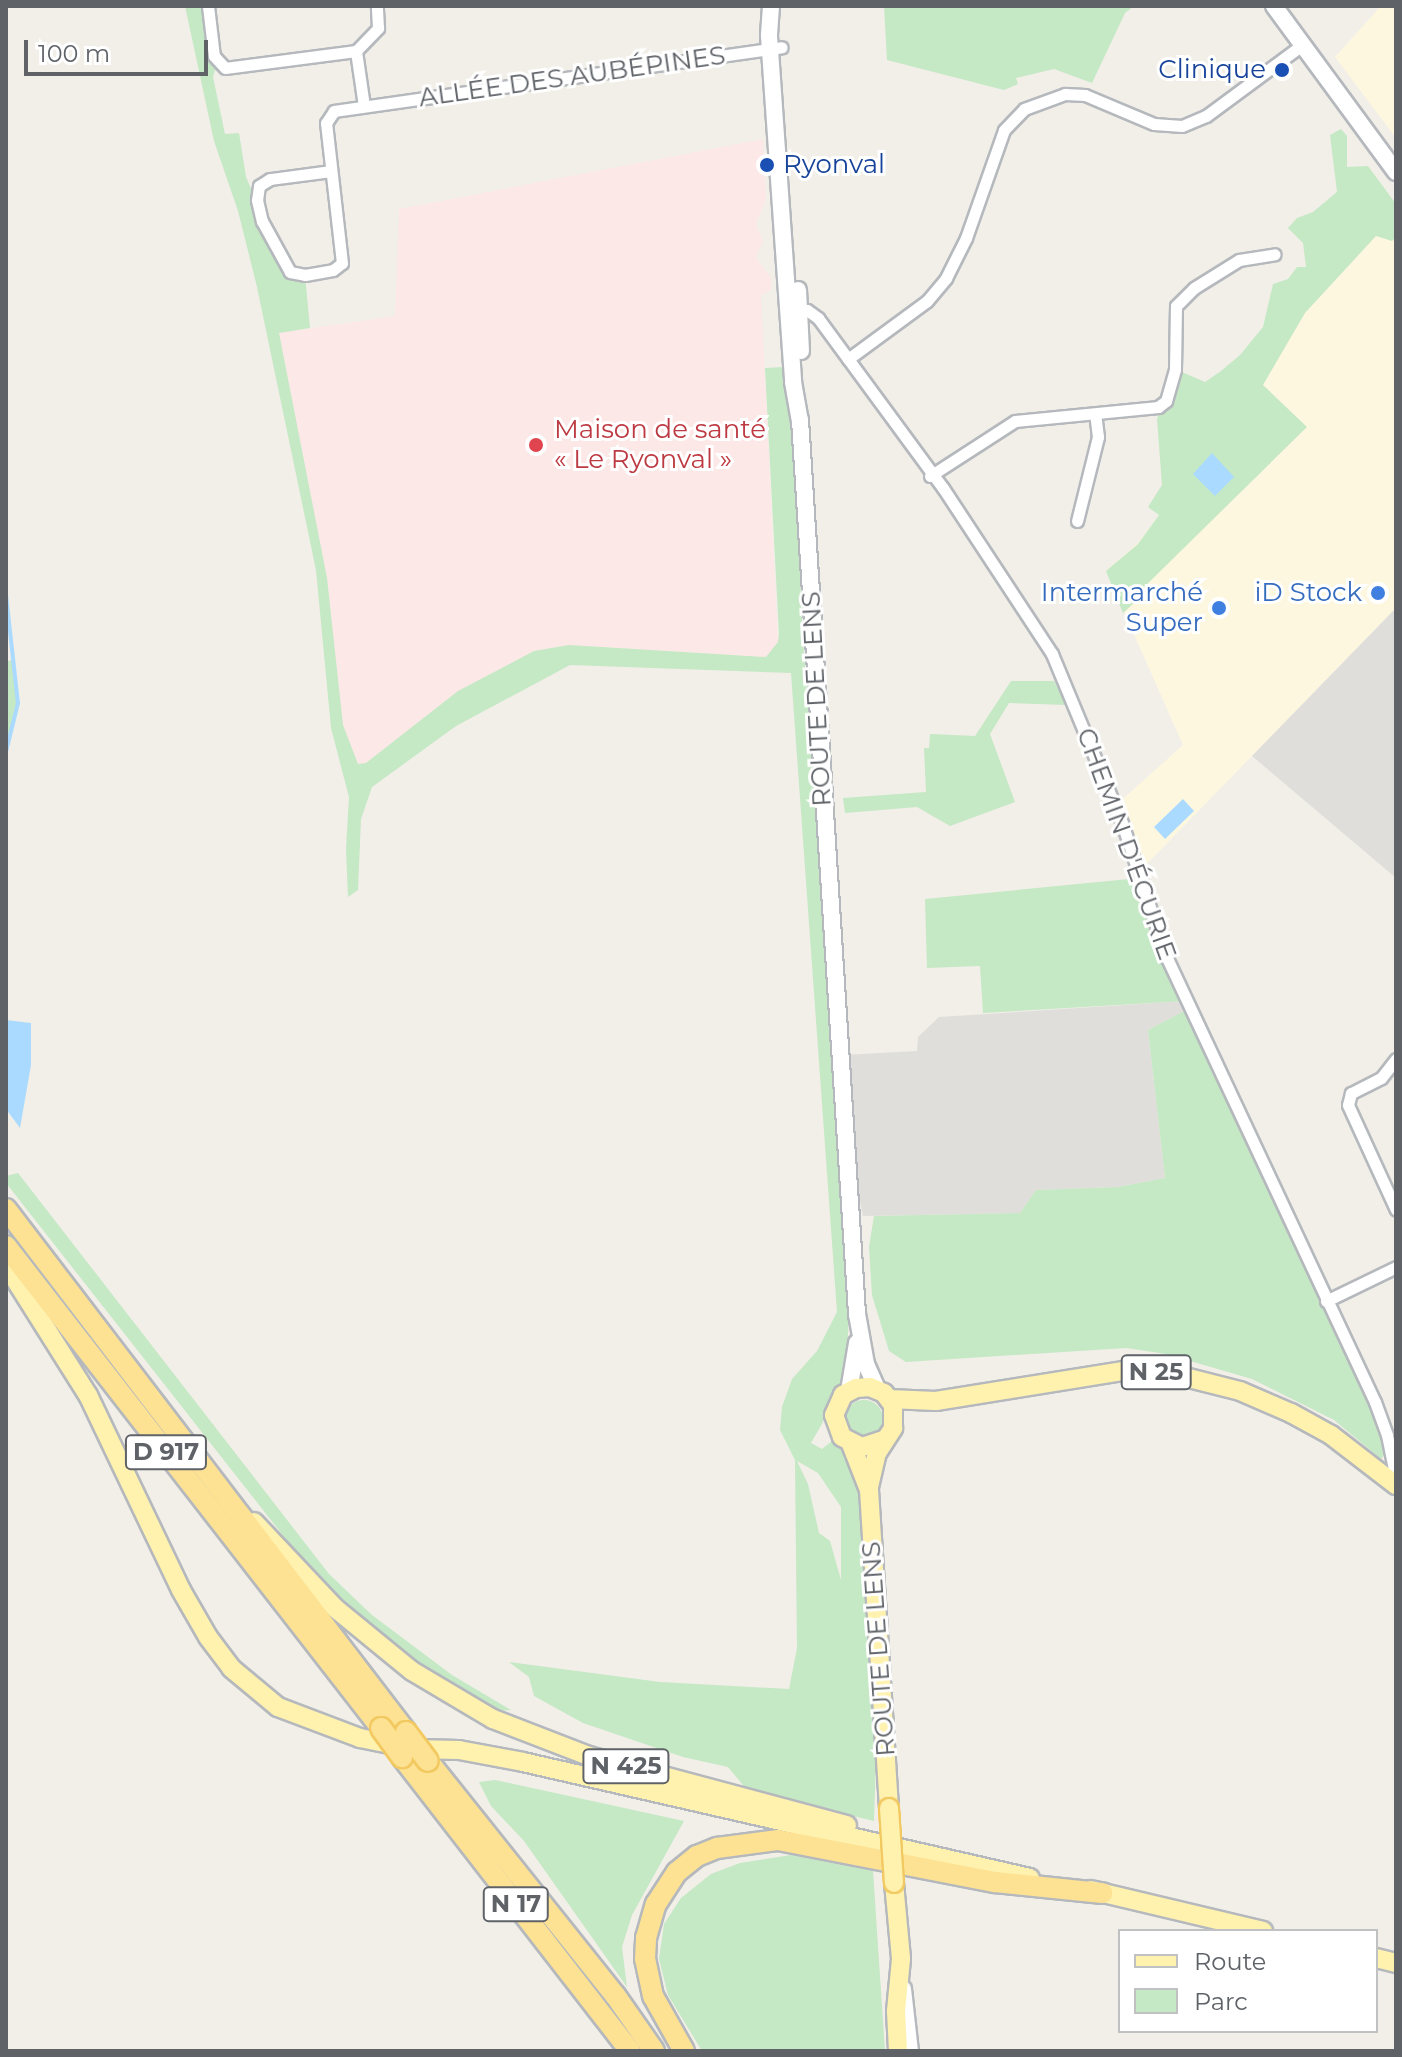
<!DOCTYPE html>
<html>
<head>
<meta charset="utf-8">
<style>
  body { margin:0 }
  #map { position:relative; width:1402px; height:2057px; overflow:hidden; background:#f1efe8; font-family:Montserrat,sans-serif }
  div>[style] { position:absolute }
  [style*='--x'] { left:calc(var(--x)*1px); top:calc(var(--y)*1px); width:calc(var(--w)*1px); rotate:calc(var(--a)*1deg) }
  .commercial>* { inset:0; background:#fef7e0 }
  .industrial>* { inset:0; background:#e0deda }
  .medical>* { inset:0; background:#fce8e6 }
  .green>* { inset:0; background:#c5e8c5 }
  .round { border-radius:50% }
  .water>* { inset:0; background:#aadaff }
  .stream>* { height:4px; margin:-2px; padding:0 2px; transform-origin:2px; border-radius:2px; background:#aadaff }
  .roads { filter:drop-shadow(2px 0 #b5b8bc) drop-shadow(-2px 0 #b5b8bc) drop-shadow(0 2px #b5b8bc) drop-shadow(0 -2px #b5b8bc) }
  .street>* { height:11px; margin:-5.5px; padding:0 5.5px; transform-origin:5.5px; border-radius:5.5px; background:#fff }
  .secondary>* { height:16px; margin:-8px; padding:0 8px; transform-origin:8px; border-radius:8px; background:#fff }
  .primary>* { height:18px; margin:-9px; padding:0 9px; transform-origin:9px; border-radius:9px; background:#fff2af }
  .highway>* { height:20px; margin:-10px; padding:0 10px; transform-origin:10px; border-radius:10px; background:#fde293 }
  .bridges { filter:drop-shadow(2px 0 #f2c960) drop-shadow(-2px 0 #f2c960) drop-shadow(0 2px #f2c960) drop-shadow(0 -2px #f2c960) }
  .primary-bridge>* { height:18px; margin:-9px; padding:0 9px; transform-origin:9px; border-radius:9px; background:#fff2af }
  .highway-bridge>* { height:20px; margin:-10px; padding:0 10px; transform-origin:10px; border-radius:10px; background:#fde293 }
  .dots>* { width:22px; height:22px; translate:-50% -50%; box-sizing:border-box; border:4px solid #fff; border-radius:50% }
  span { translate:-50% -50%; white-space:nowrap; text-align:center; line-height:1.15; -webkit-text-stroke:6px #fff; paint-order:stroke }
  .shield-label span { padding:2px 6px; background:#fff; border:2px solid; border-radius:6px; -webkit-text-stroke-width:0 }
  .shield-label { font-size:24px; color:#5f6368; font-weight:700 }
  .transit-label { font-size:26px; color:#164399 }
  .right { translate:-100% -50%; text-align:right }
  .left { translate:0 -50%; text-align:left }
  .street-label { font-size:26px; color:#5f6368 }
  .health-label { font-size:26px; color:#be3a42 }
  .shop-label { font-size:26px; color:#366cbe }
  .frame { position:absolute; inset:0; border:8px solid #5f6368; pointer-events:none }
  .legend { position:absolute; left:1118px; top:1929px; width:260px; height:104px; box-sizing:border-box; background:#fff; border:2px solid #bfc1c3; margin:0; padding:10px 14px; list-style:none; font-size:24px; color:#5f6368 }
  .legend li { display:flex; align-items:center; gap:16px; height:40px }
  .legend b { width:40px; border:2px solid #bfc1c3 }
  .scale { position:absolute; left:24px; top:40px; width:184px; height:36px; box-sizing:border-box; border:4px solid #5f6368; border-top:0; padding-left:10px; font-size:24px; line-height:28px; white-space:nowrap; color:#5f6368; -webkit-text-stroke:6px #fff; paint-order:stroke }
</style>
</head>
<body>
<div id="map">
  <div class="commercial">
    <div style="clip-path:polygon(1381px 6px,1396px 6px,1396px 138px,1335px 57px)"></div>
    <div style="clip-path:polygon(1368px 166px,1396px 204px,1396px 608px,1138px 873px,1115px 806px,1183px 745px,1106px 571px,1138px 543px,1159px 515px)"></div>
  </div>
  <div class="industrial">
    <div style="clip-path:polygon(1396px 608px,1396px 878px,1252px 756px)"></div>
    <div style="clip-path:polygon(1186px 1001px,1190px 1008px,1148px 1030px,1165px 1178px,1118px 1187px,1036px 1190px,1020px 1213px,863px 1216px,847px 1136px,843px 1055px,917px 1051px,918px 1037px,939px 1017px)"></div>
  </div>
  <div class="medical">
    <div style="clip-path:polygon(763px 139px,766px 199px,756px 224px,763px 241px,756px 258px,771px 277px,771px 290px,761px 295px,778px 642px,766px 657px,569px 645px,534px 651px,458px 691px,366px 763px,357px 764px,343px 725px,327px 578px,279px 333px,395px 316px,399px 209px)"></div>
  </div>
  <div class="green">
    <div style="clip-path:polygon(evenodd,185px 6px,208px 6px,217px 63px,213px 77px,225px 134px,239px 133px,246px 177px,285px 267px,305px 275px,310px 328px,279px 333px,327px 578px,343px 725px,358px 764px,366px 763px,458px 691px,534px 651px,569px 645px,766px 657px,778px 642px,779px 634px,765px 368px,784px 367px,793px 414px,803px 641px,821px 858px,849px 1312px,846px 1376px,829px 1398px,823px 1422px,811px 1443px,822px 1449px,832px 1441px,840px 1446px,852px 1460px,855px 1471px,862px 1515px,876px 1758px,874px 1821px,748px 1791px,728px 1767px,683px 1757px,583px 1723px,534px 1696px,529px 1677px,509px 1662px,660px 1682px,789px 1689px,797px 1648px,795px 1460px,780px 1430px,782px 1407px,792px 1379px,817px 1351px,837px 1312px,791px 673px,570px 665px,456px 726px,372px 787px,361px 819px,358px 890px,348px 897px,346px 849px,349px 797px,331px 728px,316px 570px,257px 287px,238px 211px,214px 141px,185px 6px,797px 1461px,818px 1473px,841px 1507px,841px 1580px,830px 1541px,819px 1533px,808px 1484px,797px 1461px)"></div>
    <div style="clip-path:polygon(884px 6px,1134px 6px,1125px 13px,1092px 83px,1054px 69px,1016px 78px,1018px 84px,1004px 90px,887px 60px)"></div>
    <div style="clip-path:polygon(1341px 129px,1347px 136px,1347px 167px,1368px 166px,1396px 204px,1396px 237px,1392px 241px,1376px 236px,1305px 313px,1263px 385px,1307px 427px,1133px 598px,1134px 603px,1123px 613px,1106px 571px,1138px 544px,1159px 515px,1148px 507px,1162px 485px,1157px 419px,1175px 369px,1205px 382px,1221px 371px,1240px 355px,1263px 327px,1273px 284px,1288px 279px,1297px 267px,1306px 267px,1303px 243px,1288px 228px,1297px 218px,1313px 212px,1337px 192px,1330px 135px)"></div>
    <div style="clip-path:polygon(15px 660px,18px 703px,6px 752px,6px 661px)"></div>
    <div style="clip-path:polygon(1011px 681px,1054px 681px,1067px 705px,1009px 703px,990px 734px,1015px 802px,950px 826px,917px 807px,845px 813px,843px 798px,926px 792px,924px 748px,929px 748px,930px 734px,975px 736px)"></div>
    <div style="clip-path:polygon(1129px 879px,1140px 880px,1186px 1001px,983px 1013px,980px 966px,927px 968px,925px 899px)"></div>
    <div style="clip-path:polygon(1190px 1008px,1375px 1402px,1388px 1450px,1381px 1459px,1334px 1420px,1252px 1379px,1166px 1354px,1126px 1348px,906px 1362px,889px 1351px,872px 1295px,869px 1247px,874px 1216px,1020px 1213px,1036px 1190px,1118px 1187px,1165px 1178px,1148px 1030px)"></div>
    <div style="clip-path:polygon(18px 1173px,329px 1574px,372px 1615px,452px 1675px,511px 1710px,497px 1711px,451px 1687px,350px 1612px,318px 1580px,6px 1183px,6px 1176px)"></div>
    <div class="round" style="left:845px;top:1400px;width:38px;height:38px"></div>
    <div style="clip-path:polygon(495px 1780px,684px 1821px,632px 1915px,622px 1947px,627px 1987px,524px 1841px,491px 1806px,479px 1782px)"></div>
    <div style="clip-path:polygon(791px 1855px,873px 1871px,885px 2051px,702px 2051px,668px 1995px,659px 1959px,664px 1924px,681px 1898px,711px 1874px,740px 1863px)"></div>
  </div>
  <div class="water">
    <div style="clip-path:polygon(1212px 453px,1234px 477px,1215px 496px,1193px 474px)"></div>
    <div style="clip-path:polygon(1183px 799px,1194px 811px,1165px 839px,1154px 827px)"></div>
    <div style="clip-path:polygon(6px 1020px,31px 1023px,31px 1065px,20px 1128px,6px 1109px)"></div>
  </div>
  <div class="stream">
    <div style="--x:6;--y:595;--w:109;--a:83.7"></div>
    <div style="--x:18;--y:703;--w:50;--a:103.8"></div>
  </div>
  <div class="roads">
    <div class="street">
      <div style="--x:208;--y:6;--w:50;--a:83.2"></div>
      <div style="--x:214;--y:56;--w:16;--a:47"></div>
      <div style="--x:225;--y:68;--w:132;--a:-7.4"></div>
      <div style="--x:364;--y:106;--w:56;--a:-98.3"></div>
      <div style="--x:356;--y:51;--w:32;--a:-46"></div>
      <div style="--x:378;--y:28;--w:22;--a:-93"></div>
      <div style="--x:331;--y:171;--w:62;--a:172.5"></div>
      <div style="--x:270;--y:179;--w:13;--a:148"></div>
      <div style="--x:259;--y:186;--w:14;--a:98"></div>
      <div style="--x:257;--y:200;--w:22;--a:77"></div>
      <div style="--x:262;--y:221;--w:58;--a:61.2"></div>
      <div style="--x:290;--y:272;--w:15;--a:11"></div>
      <div style="--x:305;--y:275;--w:28;--a:-10"></div>
      <div style="--x:333;--y:270;--w:11;--a:-38"></div>
      <div style="--x:342;--y:263;--w:141;--a:-96.5"></div>
      <div style="--x:326;--y:123;--w:14;--a:-56"></div>
      <div style="--x:334;--y:111;--w:452;--a:-8.1"></div>
      <div style="--x:792;--y:309;--w:15;--a:4"></div>
      <div style="--x:807;--y:310;--w:14;--a:36"></div>
      <div style="--x:818;--y:318;--w:211;--a:53.7"></div>
      <div style="--x:943;--y:488;--w:199;--a:56.7"></div>
      <div style="--x:1052;--y:654;--w:183;--a:67.5"></div>
      <div style="--x:1122;--y:823;--w:142;--a:71.6"></div>
      <div style="--x:1167;--y:958;--w:490;--a:64.9"></div>
      <div style="--x:1375;--y:1402;--w:35;--a:70"></div>
      <div style="--x:1387;--y:1435;--w:45;--a:78.4"></div>
      <div style="--x:848;--y:359;--w:98;--a:-36.3"></div>
      <div style="--x:927;--y:301;--w:30;--a:-50"></div>
      <div style="--x:946;--y:278;--w:45;--a:-63.4"></div>
      <div style="--x:966;--y:238;--w:114;--a:-70.6"></div>
      <div style="--x:1004;--y:130;--w:29;--a:-46"></div>
      <div style="--x:1024;--y:109;--w:44;--a:-20.1"></div>
      <div style="--x:1065;--y:94;--w:20;--a:3"></div>
      <div style="--x:1085;--y:95;--w:75;--a:22.8"></div>
      <div style="--x:1154;--y:124;--w:28;--a:4"></div>
      <div style="--x:1182;--y:126;--w:26;--a:-23"></div>
      <div style="--x:1206;--y:116;--w:119;--a:-36.5"></div>
      <div style="--x:930;--y:476;--w:101;--a:-32.9"></div>
      <div style="--x:1015;--y:421;--w:144;--a:-5.6"></div>
      <div style="--x:1158;--y:407;--w:10;--a:-37"></div>
      <div style="--x:1166;--y:401;--w:33;--a:-74"></div>
      <div style="--x:1175;--y:369;--w:63;--a:-89.1"></div>
      <div style="--x:1176;--y:306;--w:25;--a:-45"></div>
      <div style="--x:1194;--y:288;--w:53;--a:-31.9"></div>
      <div style="--x:1239;--y:260;--w:36;--a:-9"></div>
      <div style="--x:1077;--y:521;--w:87;--a:-76"></div>
      <div style="--x:1098;--y:437;--w:23;--a:-97"></div>
      <div style="--x:1396;--y:1059;--w:24;--a:128"></div>
      <div style="--x:1381;--y:1078;--w:34;--a:153"></div>
      <div style="--x:1351;--y:1093;--w:12;--a:104"></div>
      <div style="--x:1348;--y:1105;--w:115;--a:65.4"></div>
      <div style="--x:1326;--y:1301;--w:78;--a:-25.9"></div>
    </div>
    <div class="secondary">
      <div style="--x:771;--y:6;--w:30;--a:94"></div>
      <div style="--x:769;--y:36;--w:347;--a:86"></div>
      <div style="--x:793;--y:382;--w:39;--a:80"></div>
      <div style="--x:800;--y:420;--w:896;--a:86.35"></div>
      <div style="--x:857;--y:1314;--w:51;--a:79.8"></div>
      <div style="--x:866;--y:1364;--w:27;--a:66"></div>
      <div style="--x:1274;--y:6;--w:206;--a:53.7"></div>
      <div style="--x:798;--y:290;--w:61;--a:87.2"></div>
      <div style="--x:849;--y:1391;--w:49;--a:-80.5"></div>
      <div style="--x:903;--y:1989;--w:62;--a:83.6"></div>
    </div>
    <div class="primary">
      <div style="--x:6;--y:1265;--w:154;--a:57.8"></div>
      <div style="--x:88;--y:1395;--w:216;--a:64.5"></div>
      <div style="--x:181;--y:1590;--w:54;--a:60.1"></div>
      <div style="--x:208;--y:1637;--w:39;--a:53"></div>
      <div style="--x:231;--y:1668;--w:61;--a:39.7"></div>
      <div style="--x:278;--y:1707;--w:88;--a:20.7"></div>
      <div style="--x:360;--y:1738;--w:55;--a:11.5"></div>
      <div style="--x:414;--y:1749;--w:45;--a:1.3"></div>
      <div style="--x:459;--y:1750;--w:65;--a:10.6"></div>
      <div style="--x:523;--y:1762;--w:520;--a:12.89"></div>
      <div style="--x:889;--y:1399;--w:47;--a:2.4"></div>
      <div style="--x:936;--y:1401;--w:190;--a:-9.1"></div>
      <div style="--x:1124;--y:1371;--w:41;--a:1.4"></div>
      <div style="--x:1165;--y:1372;--w:77;--a:14.2"></div>
      <div style="--x:1240;--y:1391;--w:56;--a:23.3"></div>
      <div style="--x:1291;--y:1413;--w:46;--a:28.8"></div>
      <div style="--x:1331;--y:1435;--w:82;--a:37.6"></div>
      <div style="--x:851;--y:1444;--w:49;--a:68.6"></div>
      <div style="--x:869;--y:1490;--w:319;--a:86.4"></div>
      <div style="--x:869;--y:1487;--w:35;--a:-77"></div>
      <div style="--x:877;--y:1453;--w:30;--a:-57"></div>
      <div style="--x:893;--y:1428;--w:23;--a:-90"></div>
      <div style="--x:893;--y:1405;--w:15;--a:-127"></div>
      <div style="--x:884;--y:1393;--w:15;--a:-157"></div>
      <div style="--x:870;--y:1387;--w:14;--a:176"></div>
      <div style="--x:856;--y:1388;--w:15;--a:152"></div>
      <div style="--x:843;--y:1395;--w:22;--a:114"></div>
      <div style="--x:834;--y:1415;--w:23;--a:70"></div>
      <div style="--x:842;--y:1437;--w:22;--a:27"></div>
      <div style="--x:862;--y:1447;--w:23;--a:-18"></div>
      <div style="--x:254;--y:1522;--w:118;--a:46.7"></div>
      <div style="--x:335;--y:1608;--w:99;--a:39.3"></div>
      <div style="--x:412;--y:1671;--w:94;--a:30.7"></div>
      <div style="--x:493;--y:1719;--w:103;--a:21.1"></div>
      <div style="--x:589;--y:1756;--w:267;--a:15"></div>
      <div style="--x:894;--y:1883;--w:76;--a:84.7"></div>
      <div style="--x:901;--y:1959;--w:52;--a:95.5"></div>
      <div style="--x:896;--y:2011;--w:40;--a:87.1"></div>
      <div style="--x:1091;--y:1890;--w:177;--a:13.4"></div>
      <div style="--x:1376;--y:1958;--w:21;--a:14"></div>
    </div>
    <div class="highway">
      <div style="--x:6;--y:1209;--w:658;--a:52.59"></div>
      <div style="--x:6;--y:1246;--w:611;--a:52.12"></div>
      <div style="--x:402;--y:1757;--w:372;--a:52.2"></div>
      <div style="--x:428;--y:1761;--w:300;--a:51.4"></div>
      <div style="--x:615;--y:1995;--w:68;--a:55.1"></div>
      <div style="--x:684;--y:2051;--w:63;--a:-119.4"></div>
      <div style="--x:653;--y:1996;--w:38;--a:-102"></div>
      <div style="--x:645;--y:1959;--w:21;--a:-87"></div>
      <div style="--x:646;--y:1938;--w:35;--a:-74"></div>
      <div style="--x:656;--y:1904;--w:38;--a:-57"></div>
      <div style="--x:677;--y:1872;--w:26;--a:-39"></div>
      <div style="--x:697;--y:1856;--w:22;--a:-22"></div>
      <div style="--x:717;--y:1848;--w:62;--a:-7.5"></div>
      <div style="--x:778;--y:1840;--w:221;--a:11"></div>
      <div style="--x:995;--y:1882;--w:108;--a:5.9"></div>
    </div>
  </div>
  <div class="bridges">
    <div class="primary-bridge">
      <div style="--x:889;--y:1808;--w:75;--a:86.2"></div>
    </div>
    <div class="highway-bridge">
      <div style="--x:381;--y:1728;--w:36;--a:54"></div>
      <div style="--x:406;--y:1732;--w:36;--a:53"></div>
    </div>
  </div>
  <div class="dots">
    <div style="left:1282px;top:70px;background:#1a4fb4"></div>
    <div style="left:767px;top:165px;background:#1a4fb4"></div>
    <div style="left:536px;top:445px;background:#e0444e"></div>
    <div style="left:1378px;top:593px;background:#3f7fe0"></div>
    <div style="left:1219px;top:608px;background:#3f7fe0"></div>
  </div>
  <div class="shield-label">
    <span style="left:1156px;top:1372px">N 25</span>
    <span style="left:166px;top:1452px">D 917</span>
    <span style="left:626px;top:1766px">N 425</span>
    <span style="left:516px;top:1904px">N 17</span>
  </div>
  <div class="transit-label">
    <span class="right" style="left:1266px;top:70px">Clinique</span>
    <span class="left" style="left:783px;top:165px">Ryonval</span>
  </div>
  <div class="street-label">
    <span style="left:572px;top:77px;rotate:-8deg">ALLÉE DES AUBÉPINES</span>
    <span style="left:817px;top:699px;rotate:-93deg">ROUTE DE LENS</span>
    <span style="left:1126px;top:844px;rotate:70deg">CHEMIN D'ÉCURIE</span>
    <span style="left:879px;top:1649px;rotate:-94deg">ROUTE DE LENS</span>
  </div>
  <div class="health-label">
    <span class="left" style="left:554px;top:445px">Maison de santé<br>« Le Ryonval »</span>
  </div>
  <div class="shop-label">
    <span class="right" style="left:1203px;top:608px">Intermarché<br>Super</span>
    <span class="right" style="left:1362px;top:593px">iD Stock</span>
  </div>
  <div class="frame"></div>
  <ul class="legend">
  <li><b style="height:10px;background:#fff2af"></b>Route</li>
  <li><b style="height:22px;background:#c5e8c5"></b>Parc</li>
  </ul>
  <div class="scale">100 m</div>
</div>
</body>
</html>
